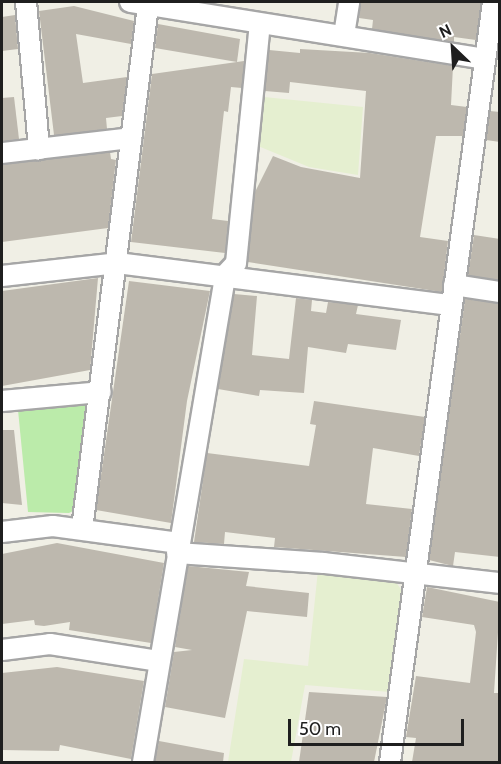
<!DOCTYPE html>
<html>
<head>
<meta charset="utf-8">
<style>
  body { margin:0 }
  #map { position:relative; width:501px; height:764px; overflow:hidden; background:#f0efe5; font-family:Cabin,sans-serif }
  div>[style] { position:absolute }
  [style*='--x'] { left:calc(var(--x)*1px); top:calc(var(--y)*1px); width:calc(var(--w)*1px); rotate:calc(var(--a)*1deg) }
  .farmland>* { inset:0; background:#e5efd0 }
  .grass>* { inset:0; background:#bbebaa }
  .building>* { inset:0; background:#bdb8ae }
  .roads { filter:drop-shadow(2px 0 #a6a6a6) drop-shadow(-2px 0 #a6a6a6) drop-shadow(0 2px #a6a6a6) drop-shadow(0 -2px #a6a6a6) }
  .street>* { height:20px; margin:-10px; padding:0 10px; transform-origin:10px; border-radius:10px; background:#fff }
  span { translate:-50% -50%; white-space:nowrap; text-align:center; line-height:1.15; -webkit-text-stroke:6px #fff; paint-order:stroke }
  .frame { position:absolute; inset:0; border:3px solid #1f1f1f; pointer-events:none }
  .north { position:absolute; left:423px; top:18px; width:60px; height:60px; -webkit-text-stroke:4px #fff; paint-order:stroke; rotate:335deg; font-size:16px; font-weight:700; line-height:24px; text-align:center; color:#1f1f1f }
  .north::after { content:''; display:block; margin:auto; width:21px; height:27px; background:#1f1f1f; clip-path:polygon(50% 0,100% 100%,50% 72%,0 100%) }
  .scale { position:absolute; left:288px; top:719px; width:176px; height:27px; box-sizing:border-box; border:3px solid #1f1f1f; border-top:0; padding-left:8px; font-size:18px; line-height:21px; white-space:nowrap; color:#1f1f1f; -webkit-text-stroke:4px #fff; paint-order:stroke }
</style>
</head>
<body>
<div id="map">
  <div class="farmland">
    <div style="clip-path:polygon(264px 97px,363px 107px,358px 175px,309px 167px,258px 146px)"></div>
    <div style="clip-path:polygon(318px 570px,395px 581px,403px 592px,390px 692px,305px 685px,291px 762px,228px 762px,244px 659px,308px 666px)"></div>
  </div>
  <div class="grass">
    <div style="clip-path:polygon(83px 403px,89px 410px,77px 509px,69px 513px,28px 512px,18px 410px)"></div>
  </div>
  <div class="building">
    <div style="clip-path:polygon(361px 2px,481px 2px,476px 40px,454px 37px,454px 42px,372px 29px,373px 20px,359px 18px)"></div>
    <div style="clip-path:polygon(74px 6px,134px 21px,131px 44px,76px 34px,83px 83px,127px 77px,122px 116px,106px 118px,107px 129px,54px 135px,39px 11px)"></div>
    <div style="clip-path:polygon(15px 15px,18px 49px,2px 51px,2px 17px)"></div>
    <div style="clip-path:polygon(158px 24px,240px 39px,237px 62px,155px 48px)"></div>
    <div style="clip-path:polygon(300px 49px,370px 53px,453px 66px,451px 105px,467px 107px,463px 136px,436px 136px,420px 237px,448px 241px,442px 292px,248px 262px,255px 192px,273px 156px,301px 167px,360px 178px,366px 91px,290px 82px,289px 93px,265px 91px,269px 50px,300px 53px)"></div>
    <div style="clip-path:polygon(244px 61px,242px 88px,231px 87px,228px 112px,224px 111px,212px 219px,228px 221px,225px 253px,131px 242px,152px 74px)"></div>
    <div style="clip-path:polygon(14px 97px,19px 139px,2px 141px,2px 98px)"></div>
    <div style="clip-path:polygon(490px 111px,500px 112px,500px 142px,486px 140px)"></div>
    <div style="clip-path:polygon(110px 152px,111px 159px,116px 160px,108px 228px,2px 242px,2px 165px)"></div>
    <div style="clip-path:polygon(474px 235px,500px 239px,500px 280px,468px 275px)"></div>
    <div style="clip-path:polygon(98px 278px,90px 370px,2px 386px,2px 291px)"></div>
    <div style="clip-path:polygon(129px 281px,210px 291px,187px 401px,171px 523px,96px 510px)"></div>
    <div style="clip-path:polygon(234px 294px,257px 296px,252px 355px,289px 359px,296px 298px,312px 300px,311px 311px,326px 313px,328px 302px,358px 305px,356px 314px,401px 320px,396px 350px,348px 344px,346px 353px,308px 347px,304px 393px,260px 390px,259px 396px,218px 389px)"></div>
    <div style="clip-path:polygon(465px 299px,500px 304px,500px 557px,455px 552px,453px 566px,429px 560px)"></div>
    <div style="clip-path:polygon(314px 401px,425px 417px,419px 456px,373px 448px,366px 504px,412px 509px,406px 557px,274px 547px,275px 538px,225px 532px,224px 544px,194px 542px,207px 453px,309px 466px,316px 425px,310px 424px)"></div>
    <div style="clip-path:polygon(2px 430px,14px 430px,22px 505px,2px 503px)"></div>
    <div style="clip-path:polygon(57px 543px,164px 563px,151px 643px,69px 630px,70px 622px,44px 626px,35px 625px,34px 620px,2px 624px,2px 554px)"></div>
    <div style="clip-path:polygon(188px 566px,249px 572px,246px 586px,309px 593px,307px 617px,247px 611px,225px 718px,165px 707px,174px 652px,192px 650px,175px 647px)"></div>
    <div style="clip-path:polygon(427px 587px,500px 602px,494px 693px,500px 693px,500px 762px,412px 762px,416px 738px,406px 737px,416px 676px,470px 683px,476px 632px,474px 625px,422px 617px)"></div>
    <div style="clip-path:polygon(57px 667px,144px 681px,131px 759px,60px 745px,59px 751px,2px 750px,2px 673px)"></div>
    <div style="clip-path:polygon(309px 692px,387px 697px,374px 762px,299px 762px)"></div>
    <div style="clip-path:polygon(159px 741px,224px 753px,223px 762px,155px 762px)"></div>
  </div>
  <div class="roads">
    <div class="street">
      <div style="--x:26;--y:2;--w:148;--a:84.9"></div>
      <div style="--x:130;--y:2;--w:359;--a:9.1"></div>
      <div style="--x:344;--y:35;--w:33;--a:-81"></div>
      <div style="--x:2;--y:153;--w:130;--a:-6.6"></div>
      <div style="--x:2;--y:276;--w:116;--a:-6.4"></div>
      <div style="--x:117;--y:263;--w:336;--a:7.2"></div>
      <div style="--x:454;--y:285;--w:47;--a:8.7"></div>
      <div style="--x:2;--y:401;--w:99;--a:-5.2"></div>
      <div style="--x:82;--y:529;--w:527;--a:-82.81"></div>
      <div style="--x:2;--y:532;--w:51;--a:-6.7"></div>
      <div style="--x:53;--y:526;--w:127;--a:7.7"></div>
      <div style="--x:177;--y:553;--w:147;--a:3.9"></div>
      <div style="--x:324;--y:563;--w:177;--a:6.5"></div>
      <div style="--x:2;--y:650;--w:48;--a:-7.1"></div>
      <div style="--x:50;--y:644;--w:109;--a:8.9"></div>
      <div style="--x:143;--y:762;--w:494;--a:-80.4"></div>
      <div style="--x:225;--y:275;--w:16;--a:-47"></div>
      <div style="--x:236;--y:263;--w:240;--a:-84.3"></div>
      <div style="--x:390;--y:762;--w:767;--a:-82.28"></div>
    </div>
  </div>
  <div class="frame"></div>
  <div class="north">N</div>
  <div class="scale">50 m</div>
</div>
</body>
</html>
